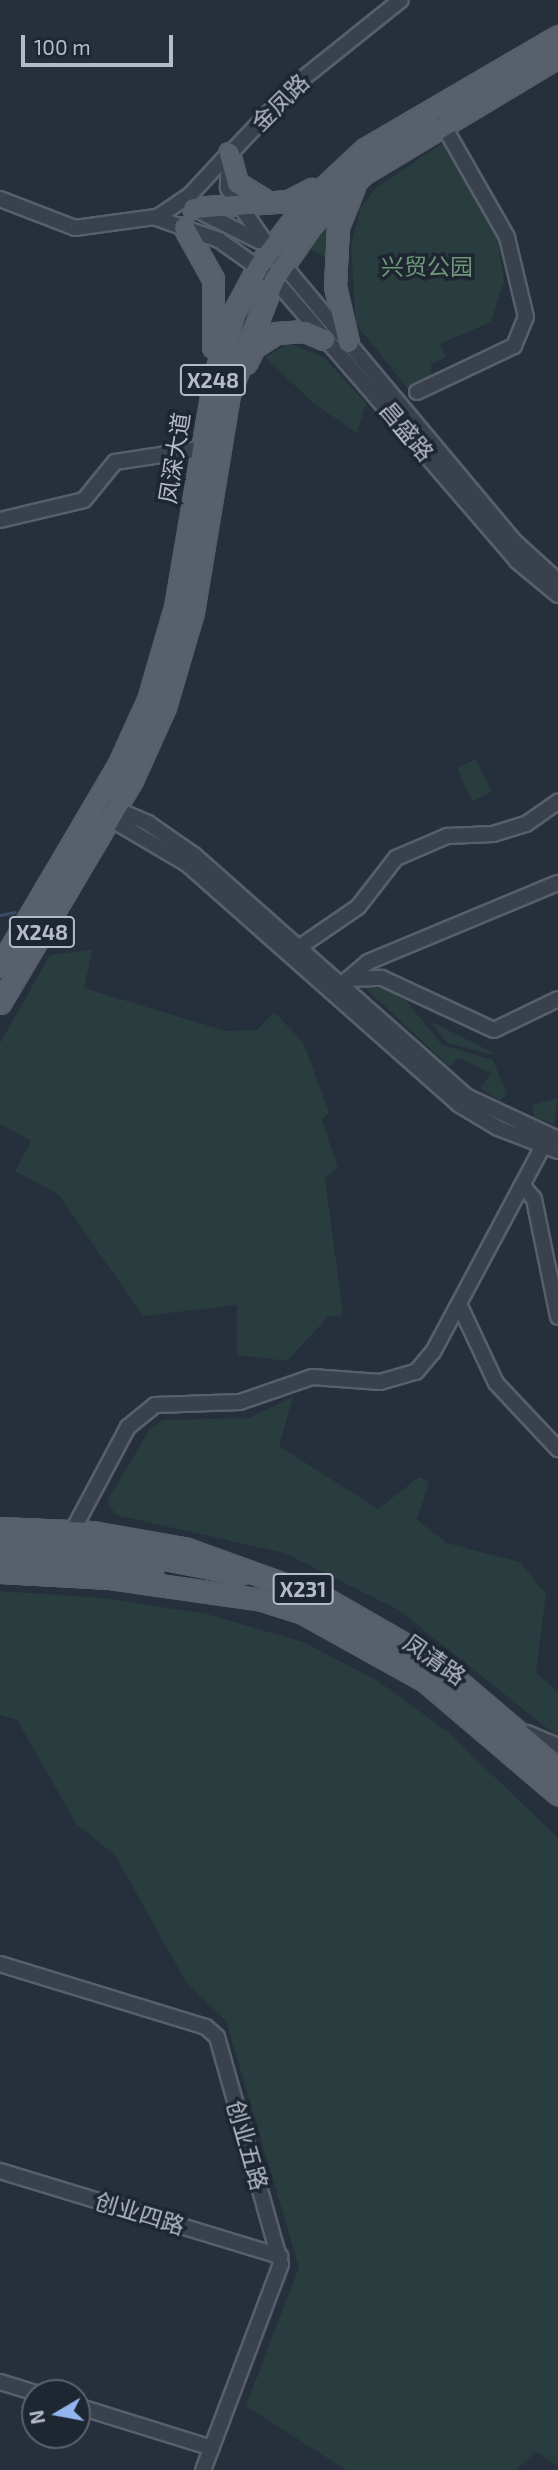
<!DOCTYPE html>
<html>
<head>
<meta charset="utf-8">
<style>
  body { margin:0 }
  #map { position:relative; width:558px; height:2470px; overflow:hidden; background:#262f3c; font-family:"Exo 2","Noto Sans SC",sans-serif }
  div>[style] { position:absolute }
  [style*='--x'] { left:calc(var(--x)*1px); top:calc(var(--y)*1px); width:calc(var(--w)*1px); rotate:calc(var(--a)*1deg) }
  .green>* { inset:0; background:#293c3e }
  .stream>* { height:2.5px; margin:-1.25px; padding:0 1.25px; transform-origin:1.25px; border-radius:1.25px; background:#3d4c64 }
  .roads { filter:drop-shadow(2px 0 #575f6a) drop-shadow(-2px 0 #575f6a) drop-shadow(0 2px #575f6a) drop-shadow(0 -2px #575f6a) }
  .minor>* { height:14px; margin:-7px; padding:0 7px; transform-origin:7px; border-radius:7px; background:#39414c }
  .major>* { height:19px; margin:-9.5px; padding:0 9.5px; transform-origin:9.5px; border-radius:9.5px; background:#58606c }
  span { translate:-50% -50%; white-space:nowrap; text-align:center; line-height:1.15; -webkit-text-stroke:7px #1e2631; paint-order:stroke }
  .shield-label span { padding:2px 5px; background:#1e2631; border:2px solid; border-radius:5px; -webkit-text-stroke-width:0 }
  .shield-label { font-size:21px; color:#b5bcc7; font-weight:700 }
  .street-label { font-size:23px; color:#b5bcc7 }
  .park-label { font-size:23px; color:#6e9778 }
  .north { position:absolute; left:21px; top:2379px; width:70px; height:70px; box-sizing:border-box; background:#1e2631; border:2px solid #5a626d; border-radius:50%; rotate:260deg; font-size:19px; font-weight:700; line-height:28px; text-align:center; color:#b5bcc7 }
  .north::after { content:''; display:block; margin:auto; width:24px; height:32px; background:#92b5f0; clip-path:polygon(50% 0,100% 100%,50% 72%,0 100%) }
  .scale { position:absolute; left:21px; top:35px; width:152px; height:32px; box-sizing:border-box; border:4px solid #b5bcc7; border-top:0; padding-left:9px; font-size:21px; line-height:24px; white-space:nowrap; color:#b5bcc7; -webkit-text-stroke:5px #1e2631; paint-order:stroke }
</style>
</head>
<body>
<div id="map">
  <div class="green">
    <div style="clip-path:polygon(444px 142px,497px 233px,504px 281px,491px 322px,440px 344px,446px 357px,431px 365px,431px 380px,409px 390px,356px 324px,351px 246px,360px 208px,376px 188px)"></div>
    <div style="clip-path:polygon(333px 217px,329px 260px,308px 248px)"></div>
    <div style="clip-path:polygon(289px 343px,325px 358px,366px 403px,357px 433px,313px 403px,265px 357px)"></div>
    <div style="clip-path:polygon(476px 759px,492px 792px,472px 801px,457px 768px)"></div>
    <div style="clip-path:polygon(92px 950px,84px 988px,226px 1031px,257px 1030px,274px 1012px,303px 1042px,329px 1112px,322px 1120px,338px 1168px,325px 1178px,343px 1315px,328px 1317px,287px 1361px,237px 1355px,237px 1305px,143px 1316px,58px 1194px,15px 1171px,31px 1141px,0 1124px,0 1043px,50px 955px)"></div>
    <div style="clip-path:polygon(362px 985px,399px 992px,442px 1045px,493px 1060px,507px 1094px,500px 1101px,480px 1088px,491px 1073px,458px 1058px,450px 1067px)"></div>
    <div style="clip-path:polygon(430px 1021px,492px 1052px,493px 1055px,447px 1043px)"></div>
    <div style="clip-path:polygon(558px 1098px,554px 1125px,534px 1117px,533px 1105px)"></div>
    <div style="clip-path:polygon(293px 1397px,279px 1446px,378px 1509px,419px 1477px,429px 1482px,417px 1520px,447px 1543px,520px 1562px,546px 1594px,536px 1673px,558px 1691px,558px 1737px,397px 1609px,284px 1553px,116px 1515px,107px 1501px,150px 1429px,163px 1420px,249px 1418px)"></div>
    <div style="clip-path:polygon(0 1591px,103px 1598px,207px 1614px,303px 1642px,375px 1679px,448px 1732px,558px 1838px,558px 2466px,536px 2452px,516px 2470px,346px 2470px,246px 2406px,299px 2267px,226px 2021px,186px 1982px,115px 1855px,77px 1825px,17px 1720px,0 1715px)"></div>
  </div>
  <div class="stream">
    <div style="--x:0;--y:915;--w:15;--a:-11"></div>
  </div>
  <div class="roads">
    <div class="minor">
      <div style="--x:224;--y:160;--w:105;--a:-46.5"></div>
      <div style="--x:296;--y:84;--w:134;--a:-38.7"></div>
      <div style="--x:0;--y:199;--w:80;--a:21.1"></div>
      <div style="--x:75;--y:228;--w:89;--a:-7.8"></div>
      <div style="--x:193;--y:208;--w:74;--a:26.6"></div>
      <div style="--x:156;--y:218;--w:41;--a:-34.1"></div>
      <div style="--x:190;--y:195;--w:57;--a:-47.1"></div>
      <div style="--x:229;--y:153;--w:35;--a:92"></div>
      <div style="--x:228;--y:188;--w:74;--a:55.5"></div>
      <div style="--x:270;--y:249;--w:382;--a:50.1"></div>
      <div style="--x:515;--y:542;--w:58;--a:42.2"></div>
      <div style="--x:156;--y:218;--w:67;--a:19.2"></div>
      <div style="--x:219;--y:240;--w:67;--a:35.3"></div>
      <div style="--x:274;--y:279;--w:372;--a:49.2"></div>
      <div style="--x:517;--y:561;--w:53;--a:39.7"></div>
      <div style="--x:417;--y:392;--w:107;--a:-25.4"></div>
      <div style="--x:514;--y:346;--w:31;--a:-68"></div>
      <div style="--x:526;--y:317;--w:82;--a:-103.4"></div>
      <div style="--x:507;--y:237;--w:131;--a:-119.7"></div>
      <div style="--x:0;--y:520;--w:86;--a:-13.4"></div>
      <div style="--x:84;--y:500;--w:49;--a:-50.8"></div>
      <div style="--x:115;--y:462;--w:86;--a:-8.7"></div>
      <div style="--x:108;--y:806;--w:43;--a:23"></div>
      <div style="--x:148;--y:823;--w:56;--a:34.8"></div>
      <div style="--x:194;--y:855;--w:366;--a:41.5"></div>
      <div style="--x:468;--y:1097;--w:99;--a:25"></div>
      <div style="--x:102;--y:814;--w:99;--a:30.5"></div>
      <div style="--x:187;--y:864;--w:362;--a:41.5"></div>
      <div style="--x:458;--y:1104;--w:47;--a:31"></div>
      <div style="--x:498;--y:1128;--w:64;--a:21"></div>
      <div style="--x:301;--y:946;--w:69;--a:-34.4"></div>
      <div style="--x:358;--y:907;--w:62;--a:-52.2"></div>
      <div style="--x:396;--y:858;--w:56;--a:-23.3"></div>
      <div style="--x:447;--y:836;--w:46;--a:-2.5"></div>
      <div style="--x:493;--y:834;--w:34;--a:-17"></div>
      <div style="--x:526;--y:824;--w:39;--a:-35"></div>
      <div style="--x:349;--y:979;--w:33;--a:-2"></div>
      <div style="--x:382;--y:978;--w:123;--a:24.9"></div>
      <div style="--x:494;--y:1030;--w:71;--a:-25.8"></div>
      <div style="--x:342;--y:984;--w:34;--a:-40"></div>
      <div style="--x:368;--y:962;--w:206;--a:-22.6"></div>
      <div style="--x:522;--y:1185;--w:18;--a:49"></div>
      <div style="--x:534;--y:1199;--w:120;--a:78.5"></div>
      <div style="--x:459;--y:1304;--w:87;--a:64.9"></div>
      <div style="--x:496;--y:1383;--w:91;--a:46.8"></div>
      <div style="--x:73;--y:1530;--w:117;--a:-61.9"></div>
      <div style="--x:128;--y:1427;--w:35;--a:-39"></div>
      <div style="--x:155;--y:1405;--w:85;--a:-2"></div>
      <div style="--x:240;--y:1402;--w:76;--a:-19.1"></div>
      <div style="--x:312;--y:1377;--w:68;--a:4.2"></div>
      <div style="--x:380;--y:1382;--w:37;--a:-16"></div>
      <div style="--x:416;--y:1372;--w:26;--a:-50"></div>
      <div style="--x:433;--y:1352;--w:234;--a:-61.9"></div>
      <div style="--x:527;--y:1733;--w:34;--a:23"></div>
      <div style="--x:0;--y:1964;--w:215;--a:17"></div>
      <div style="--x:206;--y:2027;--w:15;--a:42"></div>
      <div style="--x:217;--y:2037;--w:236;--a:74.3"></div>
      <div style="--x:281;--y:2264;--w:220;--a:110.7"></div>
      <div style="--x:0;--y:2171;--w:293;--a:16.9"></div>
      <div style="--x:0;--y:2382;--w:38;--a:17"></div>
      <div style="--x:77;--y:2406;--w:141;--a:17.3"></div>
    </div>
    <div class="major">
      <div style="--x:229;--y:153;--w:31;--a:75"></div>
      <div style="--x:237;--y:183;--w:31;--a:32"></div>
      <div style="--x:193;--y:208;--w:96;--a:-4.2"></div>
      <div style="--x:289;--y:201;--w:26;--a:-28"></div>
      <div style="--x:184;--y:227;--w:60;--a:60.9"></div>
      <div style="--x:213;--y:279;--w:68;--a:90"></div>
      <div style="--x:348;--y:342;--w:57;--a:-103.1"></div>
      <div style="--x:335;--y:286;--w:59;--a:-87.1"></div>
      <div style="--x:338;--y:227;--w:43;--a:-68.2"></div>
      <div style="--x:246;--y:363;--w:18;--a:-63"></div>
      <div style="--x:254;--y:347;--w:26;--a:-32"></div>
      <div style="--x:276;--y:333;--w:29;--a:-4"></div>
      <div style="--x:305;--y:331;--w:21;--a:23"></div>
      <div style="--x:0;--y:966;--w:232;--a:-59.5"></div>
      <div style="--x:118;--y:766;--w:72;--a:-65.6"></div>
      <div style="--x:148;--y:700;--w:97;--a:-73.8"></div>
      <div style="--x:175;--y:607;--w:236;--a:-80.3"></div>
      <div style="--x:215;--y:374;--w:65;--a:-73"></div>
      <div style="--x:234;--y:312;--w:53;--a:-62"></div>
      <div style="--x:259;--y:265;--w:74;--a:-52.7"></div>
      <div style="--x:304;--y:206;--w:83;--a:-43.1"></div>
      <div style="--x:365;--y:149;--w:224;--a:-30.3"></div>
      <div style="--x:0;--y:1003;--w:259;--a:-59.4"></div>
      <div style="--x:132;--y:780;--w:80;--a:-65.7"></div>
      <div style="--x:165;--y:707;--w:99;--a:-73.6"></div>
      <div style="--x:193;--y:612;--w:221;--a:-80.6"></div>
      <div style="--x:229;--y:394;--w:123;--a:-68.6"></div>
      <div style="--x:274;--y:279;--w:67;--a:-55.4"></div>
      <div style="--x:312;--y:224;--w:71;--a:-44.4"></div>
      <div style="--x:363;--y:174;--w:227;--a:-31"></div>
      <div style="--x:0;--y:1528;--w:92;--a:2.5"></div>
      <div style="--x:92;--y:1532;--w:93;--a:9.9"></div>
      <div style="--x:184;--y:1548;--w:151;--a:19.8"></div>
      <div style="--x:326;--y:1599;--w:125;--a:29.9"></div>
      <div style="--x:434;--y:1661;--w:162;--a:40.3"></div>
      <div style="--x:0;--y:1542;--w:114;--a:3.5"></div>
      <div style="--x:114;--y:1549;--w:129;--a:11.1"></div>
      <div style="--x:0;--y:1557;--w:153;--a:5.3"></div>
      <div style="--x:0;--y:1572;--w:110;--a:3.1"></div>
      <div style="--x:110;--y:1578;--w:154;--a:8.2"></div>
      <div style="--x:262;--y:1600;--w:43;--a:17.6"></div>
      <div style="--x:303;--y:1613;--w:140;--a:29.1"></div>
      <div style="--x:425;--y:1681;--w:175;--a:40.4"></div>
    </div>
  </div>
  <div class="shield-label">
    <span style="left:213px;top:380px">X248</span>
    <span style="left:42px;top:932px">X248</span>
    <span style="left:303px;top:1589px">X231</span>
  </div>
  <div class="street-label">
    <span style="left:280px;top:102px;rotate:-45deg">金凤路</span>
    <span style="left:407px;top:431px;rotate:50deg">昌盛路</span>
    <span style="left:174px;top:458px;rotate:-81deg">凤深大道</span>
    <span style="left:435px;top:1659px;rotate:35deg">凤清路</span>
    <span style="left:248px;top:2145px;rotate:74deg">创业五路</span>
    <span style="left:140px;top:2213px;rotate:17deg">创业四路</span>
  </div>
  <div class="park-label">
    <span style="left:427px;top:266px">兴贸公园</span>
  </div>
  <div class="north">N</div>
  <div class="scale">100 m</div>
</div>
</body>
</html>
